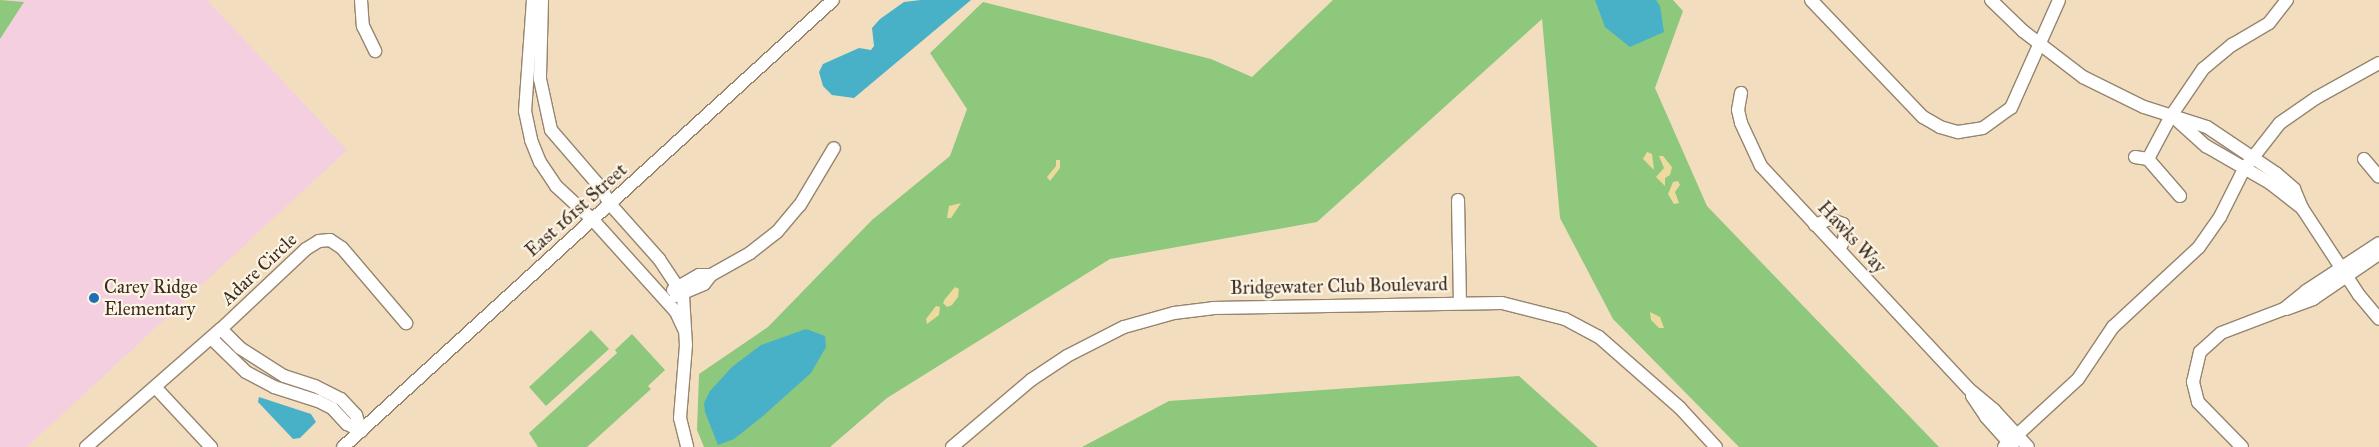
<!DOCTYPE html>
<html>
<head>
<meta charset="utf-8">
<style>
  body { margin:0 }
  #map { position:relative; width:2379px; height:447px; overflow:hidden; background:#f2debf; font-family:"IM FELL Great Primer",serif }
  div>[style] { position:absolute }
  [style*='--x'] { left:calc(var(--x)*1px); top:calc(var(--y)*1px); width:calc(var(--w)*1px); rotate:calc(var(--a)*1deg) }
  .built>* { inset:0; background:#f3cfdf }
  .green>* { inset:0; background:#8dc87c }
  .sand>* { inset:0; background:#eeda9e }
  .water>* { inset:0; background:#48b1c7 }
  .roads { filter:drop-shadow(1px 0 #96846e) drop-shadow(-1px 0 #96846e) drop-shadow(0 1px #96846e) drop-shadow(0 -1px #96846e) }
  .minor>* { height:12px; margin:-6px; padding:0 6px; transform-origin:6px; border-radius:6px; background:#fff }
  .dots>* { width:14px; height:14px; translate:-50% -50%; box-sizing:border-box; border:2px solid #fcf5e5; border-radius:50% }
  span { translate:-50% -50%; white-space:nowrap; text-align:center; line-height:1.15; -webkit-text-stroke:4.5px #fcf5e5; paint-order:stroke }
  .street-label { font-size:19px; color:#3b2a1e }
  .poi-label { font-size:19px; color:#3b2a1e }
  .left { translate:0 -50%; text-align:left }
</style>
</head>
<body>
<div id="map">
  <div class="built">
    <div style="clip-path:polygon(0 0,207px 0,347px 150px,27px 447px,0 447px)"></div>
  </div>
  <div class="green">
    <div style="clip-path:polygon(0 0,24px 2px,0 39px)"></div>
    <div style="clip-path:polygon(1333px 0,1673px 0,1683px 11px,1655px 88px,1707px 206px,1939px 447px,1739px 447px,1613px 319px,1560px 218px,1542px 19px,1317px 222px,1110px 259px,887px 398px,830px 447px,704px 447px,697px 430px,699px 374px,768px 327px,872px 220px,950px 156px,967px 109px,930px 53px,983px 2px,1211px 59px,1252px 77px)"></div>
    <div style="clip-path:polygon(591px 330px,609px 349px,546px 406px,529px 387px)"></div>
    <div style="clip-path:polygon(632px 334px,665px 370px,648px 386px,651px 389px,587px 447px,538px 447px,529px 433px,617px 353px,615px 350px)"></div>
    <div style="clip-path:polygon(1519px 376px,1598px 447px,1082px 447px,1169px 401px)"></div>
  </div>
  <div class="sand">
    <div style="clip-path:polygon(1647px 152px,1652px 154px,1654px 170px,1643px 159px)"></div>
    <div style="clip-path:polygon(1659px 156px,1663px 156px,1672px 167px,1670px 175px,1665px 178px,1665px 186px,1656px 177px,1664px 168px)"></div>
    <div style="clip-path:polygon(1056px 160px,1060px 160px,1060px 168px,1050px 181px,1047px 177px,1056px 166px)"></div>
    <div style="clip-path:polygon(1678px 181px,1680px 185px,1675px 192px,1679px 203px,1674px 204px,1668px 194px,1673px 182px)"></div>
    <div style="clip-path:polygon(961px 203px,951px 218px,947px 218px,949px 206px)"></div>
    <div style="clip-path:polygon(955px 287px,959px 289px,958px 297px,952px 305px,947px 307px,943px 303px,945px 299px)"></div>
    <div style="clip-path:polygon(936px 306px,940px 307px,939px 315px,927px 324px,926px 319px)"></div>
    <div style="clip-path:polygon(1650px 312px,1660px 317px,1664px 328px,1659px 328px,1651px 320px)"></div>
  </div>
  <div class="water">
    <div style="clip-path:polygon(921px 0,971px 0,854px 98px,832px 95px,823px 86px,819px 72px,823px 64px,859px 48px,871px 50px,874px 46px,872px 28px,880px 19px,904px 2px)"></div>
    <div style="clip-path:polygon(1595px 0,1656px 0,1660px 6px,1664px 32px,1630px 47px,1605px 27px)"></div>
    <div style="clip-path:polygon(806px 329px,825px 336px,826px 347px,811px 373px,763px 416px,734px 439px,718px 445px,705px 412px,704px 403px,710px 391px,732px 367px,761px 345px)"></div>
    <div style="clip-path:polygon(259px 397px,311px 414px,316px 422px,300px 438px,293px 439px,258px 402px)"></div>
  </div>
  <div class="roads">
    <div class="minor">
      <div style="--x:361;--y:0;--w:26;--a:86"></div>
      <div style="--x:363;--y:26;--w:28;--a:64"></div>
      <div style="--x:533;--y:0;--w:111;--a:94.1"></div>
      <div style="--x:525;--y:111;--w:30;--a:78"></div>
      <div style="--x:531;--y:140;--w:24;--a:68"></div>
      <div style="--x:540;--y:162;--w:29;--a:56"></div>
      <div style="--x:556;--y:186;--w:50;--a:42.6"></div>
      <div style="--x:593;--y:220;--w:124;--a:47.9"></div>
      <div style="--x:676;--y:312;--w:19;--a:65"></div>
      <div style="--x:542;--y:0;--w:79;--a:91.5"></div>
      <div style="--x:540;--y:79;--w:52;--a:77.8"></div>
      <div style="--x:551;--y:130;--w:77;--a:49.2"></div>
      <div style="--x:601;--y:188;--w:18;--a:61"></div>
      <div style="--x:610;--y:204;--w:74;--a:48.3"></div>
      <div style="--x:659;--y:259;--w:43;--a:56.3"></div>
      <div style="--x:683;--y:295;--w:50;--a:86.6"></div>
      <div style="--x:686;--y:345;--w:73;--a:94.7"></div>
      <div style="--x:680;--y:418;--w:30;--a:76"></div>
      <div style="--x:1811;--y:0;--w:162;--a:46.3"></div>
      <div style="--x:1923;--y:117;--w:20;--a:30"></div>
      <div style="--x:1940;--y:127;--w:19;--a:16"></div>
      <div style="--x:1958;--y:132;--w:25;--a:-9"></div>
      <div style="--x:1983;--y:128;--w:34;--a:-36"></div>
      <div style="--x:2011;--y:108;--w:118;--a:-66"></div>
      <div style="--x:1991;--y:0;--w:45;--a:44.1"></div>
      <div style="--x:2023;--y:31;--w:76;--a:37.5"></div>
      <div style="--x:2083;--y:77;--w:68;--a:26.2"></div>
      <div style="--x:2144;--y:107;--w:66;--a:17.6"></div>
      <div style="--x:2207;--y:127;--w:84;--a:33.9"></div>
      <div style="--x:2277;--y:174;--w:23;--a:41"></div>
      <div style="--x:2294;--y:189;--w:21;--a:67"></div>
      <div style="--x:2302;--y:208;--w:104;--a:56.8"></div>
      <div style="--x:2359;--y:295;--w:31;--a:50"></div>
      <div style="--x:1741;--y:93;--w:17;--a:100"></div>
      <div style="--x:1738;--y:110;--w:13;--a:77"></div>
      <div style="--x:1741;--y:123;--w:47;--a:65.1"></div>
      <div style="--x:1761;--y:166;--w:305;--a:47"></div>
      <div style="--x:1969;--y:389;--w:33;--a:40"></div>
      <div style="--x:1994;--y:410;--w:50;--a:47.4"></div>
      <div style="--x:2178;--y:121;--w:38;--a:42"></div>
      <div style="--x:2206;--y:146;--w:74;--a:30"></div>
      <div style="--x:2270;--y:183;--w:41;--a:38"></div>
      <div style="--x:2135;--y:157;--w:13;--a:9"></div>
      <div style="--x:2364;--y:159;--w:23;--a:50"></div>
      <div style="--x:2180;--y:196;--w:49;--a:-130.9"></div>
      <div style="--x:2148;--y:159;--w:49;--a:-61.9"></div>
      <div style="--x:2171;--y:116;--w:57;--a:-55.8"></div>
      <div style="--x:2203;--y:69;--w:38;--a:-40"></div>
      <div style="--x:2232;--y:45;--w:43;--a:-30.7"></div>
      <div style="--x:2269;--y:23;--w:29;--a:-52"></div>
      <div style="--x:1458;--y:200;--w:103;--a:88.9"></div>
      <div style="--x:1815;--y:225;--w:16;--a:-22"></div>
      <div style="--x:1830;--y:219;--w:14;--a:21"></div>
      <div style="--x:1843;--y:224;--w:14;--a:82"></div>
      <div style="--x:1845;--y:238;--w:13;--a:117"></div>
      <div style="--x:673;--y:290;--w:30;--a:-30"></div>
      <div style="--x:699;--y:275;--w:12;--a:0"></div>
      <div style="--x:676;--y:296;--w:30;--a:-23"></div>
      <div style="--x:704;--y:284;--w:11;--a:-52"></div>
      <div style="--x:711;--y:275;--w:45;--a:-29.4"></div>
      <div style="--x:750;--y:253;--w:34;--a:-38"></div>
      <div style="--x:777;--y:232;--w:35;--a:-50"></div>
      <div style="--x:800;--y:205;--w:66;--a:-59.2"></div>
      <div style="--x:2286;--y:309;--w:29;--a:-20"></div>
      <div style="--x:2313;--y:299;--w:80;--a:-34.3"></div>
      <div style="--x:221;--y:329;--w:27;--a:45"></div>
      <div style="--x:240;--y:348;--w:52;--a:32.5"></div>
      <div style="--x:284;--y:376;--w:33;--a:18"></div>
      <div style="--x:315;--y:386;--w:29;--a:27"></div>
      <div style="--x:341;--y:399;--w:22;--a:47"></div>
      <div style="--x:356;--y:415;--w:17;--a:73"></div>
      <div style="--x:211;--y:338;--w:49;--a:44.2"></div>
      <div style="--x:246;--y:372;--w:32;--a:28"></div>
      <div style="--x:274;--y:387;--w:46;--a:17.7"></div>
      <div style="--x:318;--y:401;--w:16;--a:27"></div>
      <div style="--x:332;--y:408;--w:22;--a:47"></div>
      <div style="--x:347;--y:424;--w:16;--a:27"></div>
      <div style="--x:156;--y:388;--w:81;--a:47"></div>
      <div style="--x:1972;--y:396;--w:25;--a:56"></div>
      <div style="--x:1986;--y:417;--w:40;--a:48"></div>
      <div style="--x:86;--y:447;--w:179;--a:-41.2"></div>
      <div style="--x:221;--y:329;--w:117;--a:-43.3"></div>
      <div style="--x:306;--y:249;--w:15;--a:-32"></div>
      <div style="--x:319;--y:241;--w:11;--a:-5"></div>
      <div style="--x:330;--y:240;--w:14;--a:34"></div>
      <div style="--x:342;--y:248;--w:99;--a:49.5"></div>
      <div style="--x:343;--y:447;--w:663;--a:-42.37"></div>
      <div style="--x:952;--y:447;--w:104;--a:-40.3"></div>
      <div style="--x:1031;--y:380;--w:43;--a:-33.7"></div>
      <div style="--x:1067;--y:356;--w:64;--a:-27"></div>
      <div style="--x:1124;--y:327;--w:52;--a:-15.6"></div>
      <div style="--x:1174;--y:313;--w:39;--a:-7"></div>
      <div style="--x:1213;--y:308;--w:289;--a:-1"></div>
      <div style="--x:1502;--y:303;--w:65;--a:14.3"></div>
      <div style="--x:1565;--y:319;--w:38;--a:28"></div>
      <div style="--x:1599;--y:337;--w:108;--a:41.2"></div>
      <div style="--x:1680;--y:408;--w:53;--a:47.3"></div>
      <div style="--x:2004;--y:447;--w:100;--a:-42.6"></div>
      <div style="--x:2078;--y:379;--w:63;--a:-56.1"></div>
      <div style="--x:2113;--y:327;--w:117;--a:-42.9"></div>
      <div style="--x:2199;--y:247;--w:37;--a:-55"></div>
      <div style="--x:2220;--y:217;--w:54;--a:-63.4"></div>
      <div style="--x:2244;--y:169;--w:58;--a:-52"></div>
      <div style="--x:2280;--y:123;--w:44;--a:-34.8"></div>
      <div style="--x:2316;--y:98;--w:72;--a:-29.1"></div>
      <div style="--x:2242;--y:447;--w:63;--a:-134.4"></div>
      <div style="--x:2198;--y:402;--w:21;--a:-104"></div>
      <div style="--x:2193;--y:382;--w:31;--a:-77"></div>
      <div style="--x:2200;--y:352;--w:28;--a:-42"></div>
      <div style="--x:2221;--y:333;--w:67;--a:-20.9"></div>
      <div style="--x:2284;--y:309;--w:28;--a:-39"></div>
      <div style="--x:2306;--y:291;--w:87;--a:-33.3"></div>
    </div>
  </div>
  <div class="dots">
    <div style="left:94px;top:298px;background:#1f6fb2"></div>
  </div>
  <div class="street-label">
    <span style="left:576px;top:210px;rotate:-42deg">East 161st Street</span>
    <span style="left:1852px;top:237px;rotate:47deg">Hawks Way</span>
    <span style="left:259px;top:269px;rotate:-43deg">Adare Circle</span>
    <span style="left:1339px;top:286px;rotate:-1deg">Bridgewater Club Boulevard</span>
  </div>
  <div class="poi-label">
    <span class="left" style="left:104px;top:298px">Carey Ridge<br>Elementary</span>
  </div>
</div>
</body>
</html>
